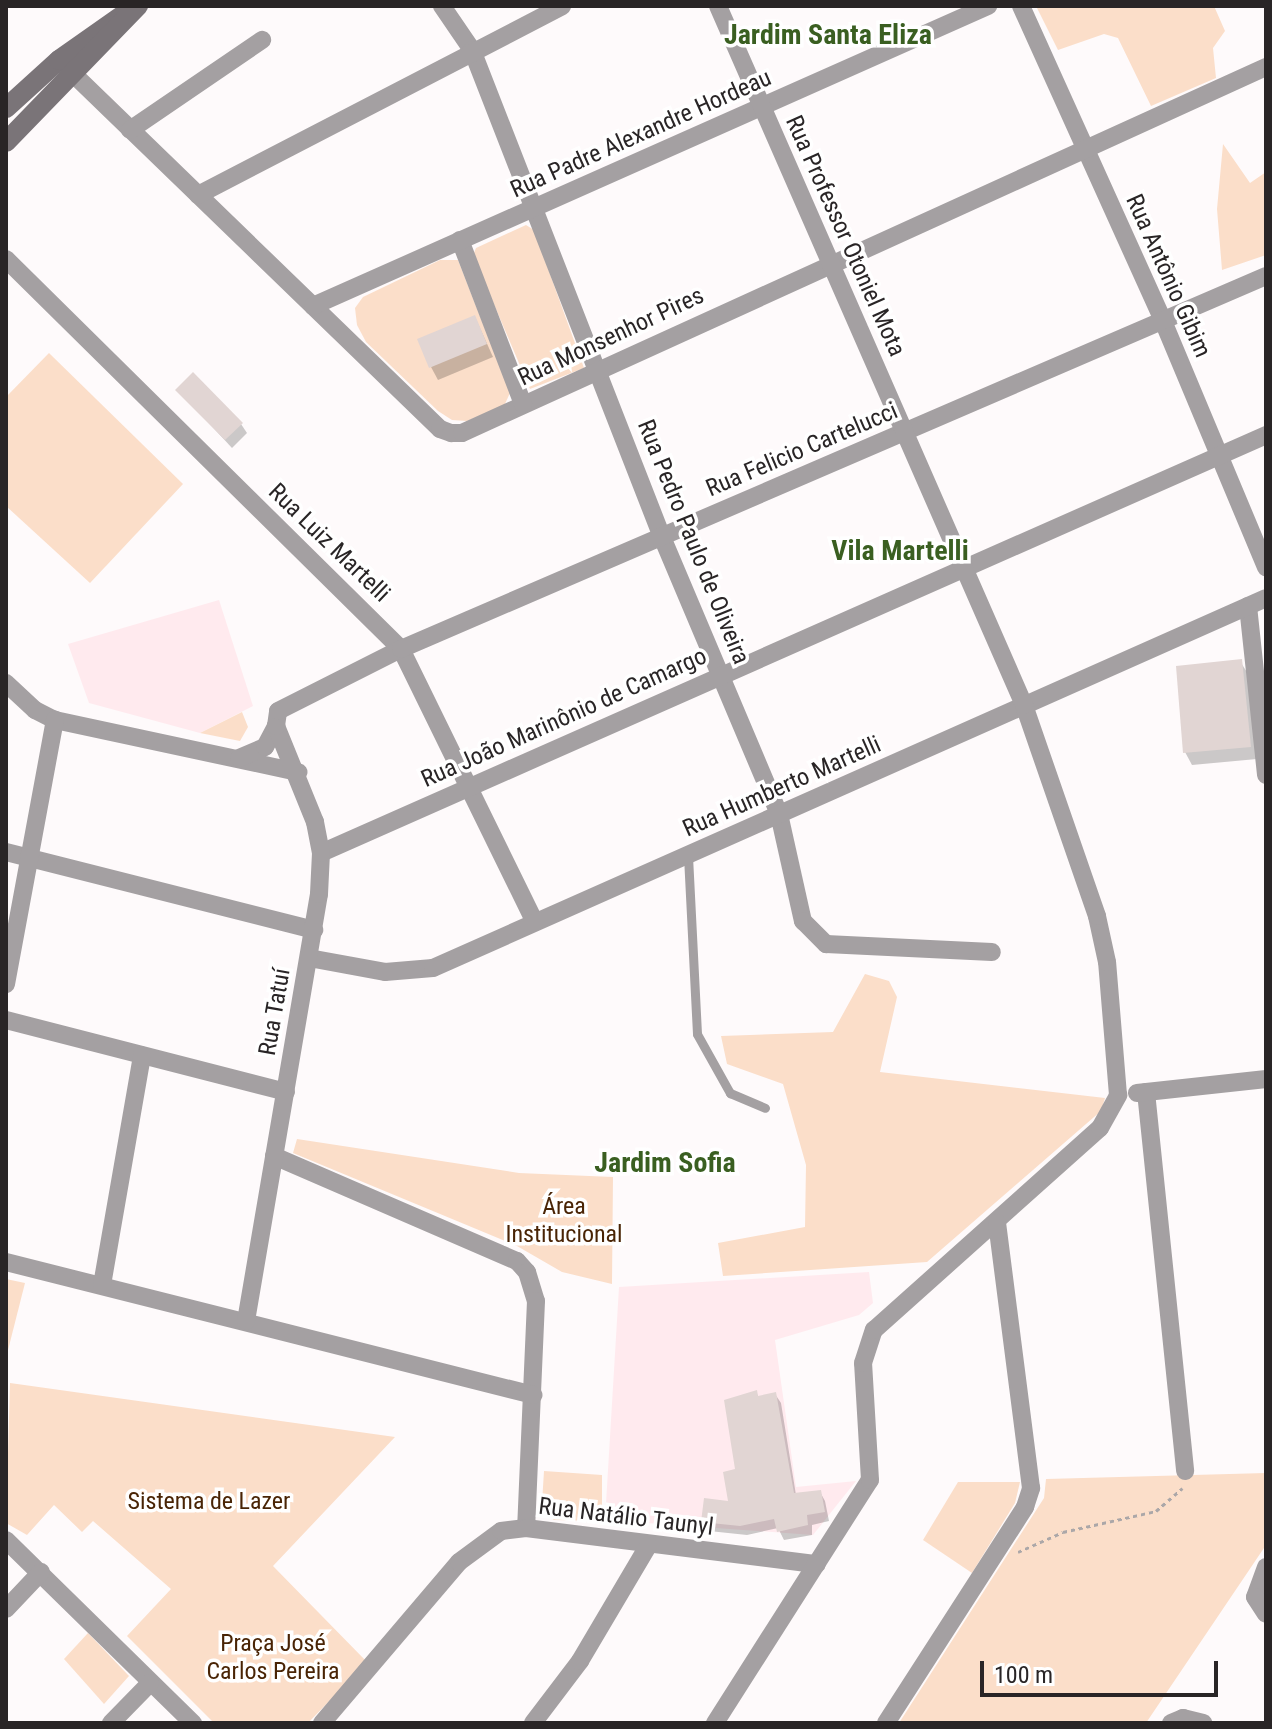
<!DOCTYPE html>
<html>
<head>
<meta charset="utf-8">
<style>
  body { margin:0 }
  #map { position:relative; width:1272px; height:1729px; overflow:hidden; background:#fefafb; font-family:"Roboto Condensed",sans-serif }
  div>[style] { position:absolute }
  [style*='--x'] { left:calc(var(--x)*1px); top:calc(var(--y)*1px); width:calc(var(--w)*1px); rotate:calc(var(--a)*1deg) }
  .built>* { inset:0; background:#ffeaee }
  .green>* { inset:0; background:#fbdec9 }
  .shadow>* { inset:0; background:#0003 }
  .building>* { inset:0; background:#e1d5d3 }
  .path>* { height:3px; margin-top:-1.5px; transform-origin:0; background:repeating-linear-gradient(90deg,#aba7a8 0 4px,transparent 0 8px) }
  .service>* { height:9px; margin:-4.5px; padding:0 4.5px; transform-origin:4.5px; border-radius:4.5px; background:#a4a0a2 }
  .minor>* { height:18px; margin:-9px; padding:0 9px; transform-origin:9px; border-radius:9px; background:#a4a0a2 }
  .secondary>* { height:20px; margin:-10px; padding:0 10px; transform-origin:10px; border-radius:10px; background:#7a7478 }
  span { translate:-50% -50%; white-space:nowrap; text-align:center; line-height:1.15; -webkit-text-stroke:7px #fff; paint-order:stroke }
  .street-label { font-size:24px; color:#292526 }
  .park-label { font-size:24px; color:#492405 }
  .quarter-label { font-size:28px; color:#3a5f21; font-weight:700 }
  .frame { position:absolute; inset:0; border:8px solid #292526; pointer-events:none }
  .scale { position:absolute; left:980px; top:1661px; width:238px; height:36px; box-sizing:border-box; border:4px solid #292526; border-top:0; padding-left:10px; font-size:24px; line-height:28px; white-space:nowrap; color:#292526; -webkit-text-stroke:6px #fff; paint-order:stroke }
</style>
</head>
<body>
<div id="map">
  <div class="built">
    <div style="clip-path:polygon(219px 600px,253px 706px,200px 733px,89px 703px,68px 644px)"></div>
    <div style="clip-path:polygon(869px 1272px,873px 1303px,859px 1315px,775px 1340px,796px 1487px,856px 1481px,813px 1535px,605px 1520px,619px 1287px)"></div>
  </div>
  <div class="green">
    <div style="clip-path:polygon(1036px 6px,1214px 6px,1225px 31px,1213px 48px,1216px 78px,1151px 106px,1118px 38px,1104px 34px,1058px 50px)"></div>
    <div style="clip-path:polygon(1223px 144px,1250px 183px,1266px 172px,1266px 255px,1222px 270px,1217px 209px)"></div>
    <div style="clip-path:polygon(526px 225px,534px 230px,584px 368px,530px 389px,473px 255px,476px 248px)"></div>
    <div style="clip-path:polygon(440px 260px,458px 260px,510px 393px,504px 406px,467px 421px,452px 420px,438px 411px,366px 342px,357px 325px,355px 308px,363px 297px)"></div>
    <div style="clip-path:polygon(49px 353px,183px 484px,90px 583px,6px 506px,6px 397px)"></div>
    <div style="clip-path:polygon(242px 712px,248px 727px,240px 741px,200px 733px)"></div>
    <div style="clip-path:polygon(865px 974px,889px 981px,897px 997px,880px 1072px,1105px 1098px,1101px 1111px,927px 1262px,723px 1276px,718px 1243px,805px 1227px,806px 1165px,783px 1084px,727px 1064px,721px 1036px,833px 1032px)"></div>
    <div style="clip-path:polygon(297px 1139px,519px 1173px,613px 1177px,612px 1284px,562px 1272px,517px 1246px,293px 1153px)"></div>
    <div style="clip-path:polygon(6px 1279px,25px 1283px,6px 1358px)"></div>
    <div style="clip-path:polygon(10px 1383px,395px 1437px,273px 1566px,367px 1662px,308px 1723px,214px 1723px,127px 1636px,171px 1589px,93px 1521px,82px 1532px,54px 1505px,27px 1535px,6px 1523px)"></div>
    <div style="clip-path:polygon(544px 1471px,602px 1475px,602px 1521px,554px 1520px,546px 1514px,542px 1503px)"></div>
    <div style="clip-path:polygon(1266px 1473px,1266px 1545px,1146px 1723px,899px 1723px,1044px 1498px,1046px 1479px)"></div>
    <div style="clip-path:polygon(958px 1482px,1020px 1482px,1015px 1503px,972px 1573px,923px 1540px)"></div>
    <div style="clip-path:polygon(88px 1633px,129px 1676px,104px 1704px,64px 1659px)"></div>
  </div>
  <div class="shadow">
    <div style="clip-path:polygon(475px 317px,493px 357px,438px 380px,431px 367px)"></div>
    <div style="clip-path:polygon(178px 390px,241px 424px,247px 433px,232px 448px)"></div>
    <div style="clip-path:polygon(1240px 661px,1248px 674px,1257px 759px,1192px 765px,1185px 752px)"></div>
    <div style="clip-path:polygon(756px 1392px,759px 1398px,775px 1394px,781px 1403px,796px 1495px,820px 1492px,825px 1501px,829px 1521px,812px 1525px,812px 1535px,784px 1540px,778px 1528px,747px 1535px,709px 1531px,703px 1522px,731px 1503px)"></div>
  </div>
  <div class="building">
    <div style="clip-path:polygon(475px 315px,487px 344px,429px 368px,417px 339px)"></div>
    <div style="clip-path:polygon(193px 372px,243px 423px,225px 440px,175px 390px)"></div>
    <div style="clip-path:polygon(1242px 659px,1251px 747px,1183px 753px,1176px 666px)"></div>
    <div style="clip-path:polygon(757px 1390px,758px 1396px,776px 1392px,794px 1493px,821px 1490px,825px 1512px,807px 1515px,808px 1525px,777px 1532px,774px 1519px,740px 1526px,701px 1522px,704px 1498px,728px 1501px,723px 1472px,735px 1469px,724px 1400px)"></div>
  </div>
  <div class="path">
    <div style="--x:1018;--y:1552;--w:49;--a:-24"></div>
    <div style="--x:1063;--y:1532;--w:95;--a:-12.7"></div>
    <div style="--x:1156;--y:1511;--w:35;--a:-41"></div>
  </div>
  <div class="service">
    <div style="--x:688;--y:856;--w:178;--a:87.1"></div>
    <div style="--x:697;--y:1034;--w:68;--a:60.8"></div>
    <div style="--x:730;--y:1093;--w:38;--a:23"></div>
  </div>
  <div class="minor">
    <div style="--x:442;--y:6;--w:53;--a:55.7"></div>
    <div style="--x:472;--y:50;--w:523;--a:68.69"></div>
    <div style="--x:662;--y:537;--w:301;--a:67.1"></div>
    <div style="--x:779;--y:814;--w:110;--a:77.4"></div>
    <div style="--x:803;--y:921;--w:33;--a:45"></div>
    <div style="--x:826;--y:944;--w:166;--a:2.8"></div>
    <div style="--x:1021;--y:6;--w:346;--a:65.7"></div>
    <div style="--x:1163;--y:321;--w:267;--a:67.3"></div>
    <div style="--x:64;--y:65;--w:523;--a:44.07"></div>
    <div style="--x:440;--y:429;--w:12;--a:20"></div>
    <div style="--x:451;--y:433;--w:11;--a:0"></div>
    <div style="--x:462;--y:433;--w:883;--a:-24.48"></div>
    <div style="--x:130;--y:130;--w:160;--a:-34.3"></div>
    <div style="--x:198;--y:195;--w:410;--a:-27.4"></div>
    <div style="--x:460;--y:240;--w:176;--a:69"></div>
    <div style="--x:6;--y:259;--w:555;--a:44.64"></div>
    <div style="--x:401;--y:649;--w:304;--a:63.9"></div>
    <div style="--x:313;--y:306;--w:739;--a:-23.96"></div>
    <div style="--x:1248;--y:606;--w:170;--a:83.9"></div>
    <div style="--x:6;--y:683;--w:40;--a:43"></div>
    <div style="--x:35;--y:710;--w:22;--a:27"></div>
    <div style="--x:55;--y:720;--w:249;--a:12.1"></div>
    <div style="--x:239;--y:758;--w:28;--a:-23"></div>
    <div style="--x:265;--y:747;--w:24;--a:-62"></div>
    <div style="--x:6;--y:852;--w:318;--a:14.2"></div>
    <div style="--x:321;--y:853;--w:1033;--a:-23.86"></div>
    <div style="--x:309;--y:958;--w:77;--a:10.4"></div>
    <div style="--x:385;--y:972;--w:48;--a:-4.8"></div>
    <div style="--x:433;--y:968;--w:911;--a:-23.95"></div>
    <div style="--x:6;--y:984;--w:269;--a:-79.5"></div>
    <div style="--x:6;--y:1020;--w:289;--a:14.4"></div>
    <div style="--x:1146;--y:1092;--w:381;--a:84.1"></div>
    <div style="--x:1137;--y:1093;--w:130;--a:-6.2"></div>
    <div style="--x:274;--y:1156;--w:265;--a:23.4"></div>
    <div style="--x:517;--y:1261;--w:15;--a:48"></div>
    <div style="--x:527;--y:1272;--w:30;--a:73"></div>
    <div style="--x:536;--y:1301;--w:227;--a:92.5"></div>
    <div style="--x:6;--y:1262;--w:544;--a:14.16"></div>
    <div style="--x:102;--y:1285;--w:233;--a:-80.1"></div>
    <div style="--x:246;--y:1321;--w:433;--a:-80.3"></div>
    <div style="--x:319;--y:894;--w:41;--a:-87.2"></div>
    <div style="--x:321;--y:853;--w:32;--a:-101"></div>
    <div style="--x:315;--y:822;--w:104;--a:-112.1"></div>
    <div style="--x:276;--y:726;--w:15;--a:-82"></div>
    <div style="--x:278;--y:711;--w:138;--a:-26.8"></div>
    <div style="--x:401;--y:649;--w:942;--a:-23.33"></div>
    <div style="--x:6;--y:1540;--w:262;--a:44.4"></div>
    <div style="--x:1266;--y:1567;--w:32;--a:110"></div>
    <div style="--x:1255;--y:1597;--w:20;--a:57"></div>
    <div style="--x:6;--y:1609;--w:51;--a:-46.6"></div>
    <div style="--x:111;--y:1723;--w:56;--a:-45.7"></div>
    <div style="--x:322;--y:1723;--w:211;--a:-49.6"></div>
    <div style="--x:459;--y:1562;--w:52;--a:-36.4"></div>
    <div style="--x:501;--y:1531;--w:25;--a:-7"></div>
    <div style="--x:526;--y:1528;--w:293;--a:7.1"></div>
    <div style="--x:533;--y:1723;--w:78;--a:-52.8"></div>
    <div style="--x:580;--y:1661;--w:134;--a:-59.4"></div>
    <div style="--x:715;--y:1723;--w:288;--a:-57.5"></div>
    <div style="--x:870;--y:1480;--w:117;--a:-93.4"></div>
    <div style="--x:863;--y:1363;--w:35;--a:-72"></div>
    <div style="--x:874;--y:1330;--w:303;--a:-41.8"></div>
    <div style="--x:1100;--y:1128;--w:38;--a:-61"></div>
    <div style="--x:1118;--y:1095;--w:133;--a:-94.7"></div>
    <div style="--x:1107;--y:962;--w:47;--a:-102.3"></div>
    <div style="--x:1097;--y:916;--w:223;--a:-109.1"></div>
    <div style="--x:1024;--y:705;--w:763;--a:-113.64"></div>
    <div style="--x:886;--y:1723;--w:257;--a:-57.2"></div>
    <div style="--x:1025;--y:1507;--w:20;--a:-72"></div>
    <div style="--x:1031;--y:1488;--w:267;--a:-97.3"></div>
    <div style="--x:1171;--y:1723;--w:13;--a:-23"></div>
    <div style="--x:1183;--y:1718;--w:21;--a:14"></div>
  </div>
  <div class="secondary">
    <div style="--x:6;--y:108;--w:72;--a:-42.2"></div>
    <div style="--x:59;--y:60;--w:87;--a:-35.2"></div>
    <div style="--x:6;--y:142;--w:190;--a:-45.9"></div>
  </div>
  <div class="street-label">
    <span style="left:641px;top:134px;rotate:-24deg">Rua Padre Alexandre Hordeau</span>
    <span style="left:845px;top:236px;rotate:66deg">Rua Professor Otoniel Mota</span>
    <span style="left:1168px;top:276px;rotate:66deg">Rua Antônio Gibim</span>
    <span style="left:611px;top:337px;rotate:-25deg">Rua Monsenhor Pires</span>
    <span style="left:802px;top:450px;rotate:-23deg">Rua Felicio Cartelucci</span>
    <span style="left:693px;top:542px;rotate:68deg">Rua Pedro Paulo de Oliveira</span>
    <span style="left:329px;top:543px;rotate:44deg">Rua Luiz Martelli</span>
    <span style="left:564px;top:718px;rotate:-24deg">Rua João Marinônio de Camargo</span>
    <span style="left:782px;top:787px;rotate:-24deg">Rua Humberto Martelli</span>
    <span style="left:275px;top:1012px;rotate:-80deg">Rua Tatuí</span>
    <span style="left:626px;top:1517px;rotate:7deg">Rua Natálio Taunyl</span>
  </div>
  <div class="park-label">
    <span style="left:564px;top:1221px">Área<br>Institucional</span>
    <span style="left:209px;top:1502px">Sistema de Lazer</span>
    <span style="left:273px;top:1658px">Praça José<br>Carlos Pereira</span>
  </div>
  <div class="quarter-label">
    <span style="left:828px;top:35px">Jardim Santa Eliza</span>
    <span style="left:900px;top:551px">Vila Martelli</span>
    <span style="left:665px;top:1163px">Jardim Sofia</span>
  </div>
  <div class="frame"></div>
  <div class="scale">100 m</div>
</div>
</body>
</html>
